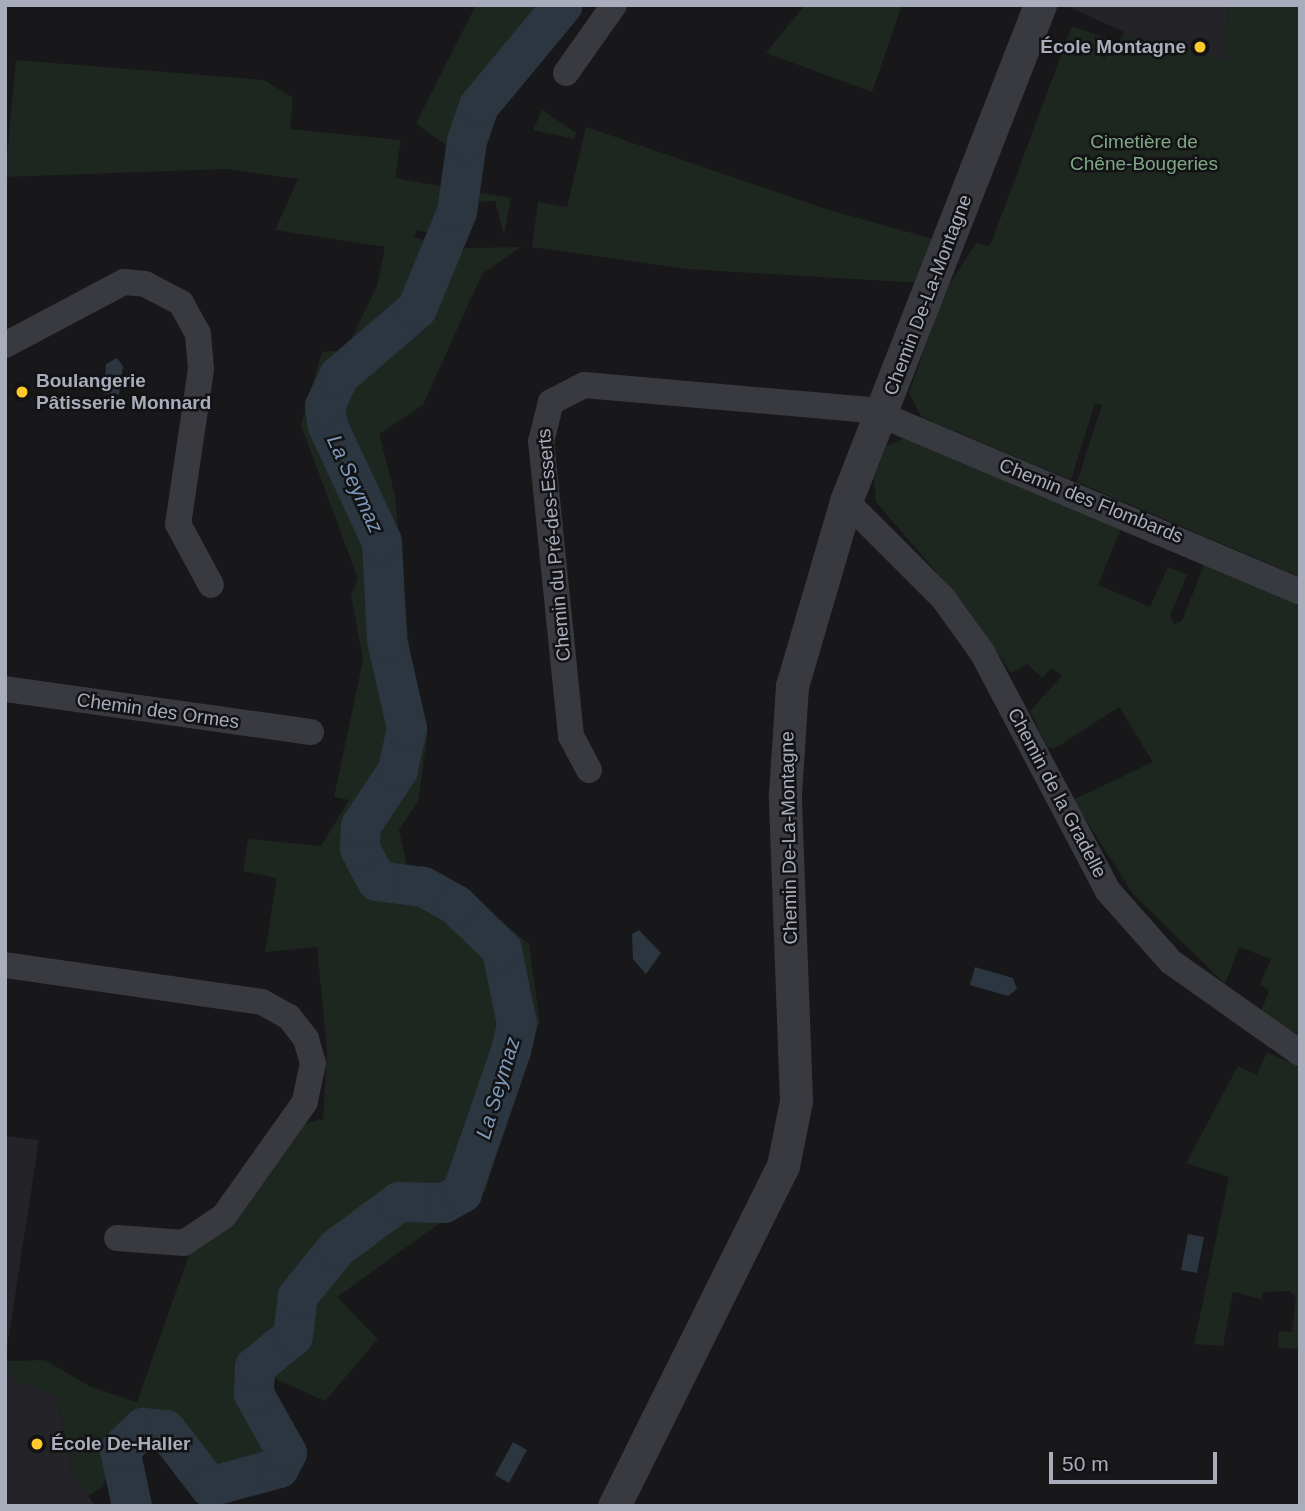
<!DOCTYPE html>
<html>
<head>
<meta charset="utf-8">
<style>
  body { margin:0 }
  #map { position:relative; width:1305px; height:1511px; overflow:hidden; background:#18181b; font-family:Helvetica,sans-serif }
  div>[style] { position:absolute }
  [style*='--x'] { left:calc(var(--x)*1px); top:calc(var(--y)*1px); width:calc(var(--w)*1px); rotate:calc(var(--a)*1deg) }
  .built>* { inset:0; background:#242428 }
  .green>* { inset:0; background:#1d261f }
  .water>* { inset:0; background:#2c3640 }
  .river>* { height:40px; margin:-20px; padding:0 20px; transform-origin:20px; border-radius:20px; background:#2c3640 }
  .minor>* { height:26px; margin:-13px; padding:0 13px; transform-origin:13px; border-radius:13px; background:#393940 }
  .tertiary>* { height:33px; margin:-16.5px; padding:0 16.5px; transform-origin:16.5px; border-radius:16.5px; background:#393940 }
  .dots>* { width:19px; height:19px; translate:-50% -50%; box-sizing:border-box; border:4px solid #131316; border-radius:50% }
  span { translate:-50% -50%; white-space:nowrap; text-align:center; line-height:1.15; -webkit-text-stroke:5px #131316; paint-order:stroke }
  .poi-label { font-size:19px; color:#a9adbb; font-weight:700 }
  .right { translate:-100% -50%; text-align:right }
  .left { translate:0 -50%; text-align:left }
  .park-label { font-size:19px; color:#7ea884 }
  .street-label { font-size:19px; color:#a9adbb }
  .water-label { font-size:21px; color:#7d99b9; font-style:italic }
  .frame { position:absolute; inset:0; border:7px solid #a9adbb; pointer-events:none }
  .scale { position:absolute; left:1049px; top:1452px; width:168px; height:32px; box-sizing:border-box; border:4px solid #a9adbb; border-top:0; padding-left:9px; font-size:21px; line-height:24px; white-space:nowrap; color:#a9adbb; -webkit-text-stroke:5px #131316; paint-order:stroke }
</style>
</head>
<body>
<div id="map">
  <div class="built">
    <div style="clip-path:polygon(1065px 5px,1228px 5px,1225px 62px,1124px 32px)"></div>
    <div style="clip-path:polygon(5px 1136px,39px 1140px,5px 1361px)"></div>
    <div style="clip-path:polygon(5px 1374px,57px 1398px,72px 1471px,95px 1506px,5px 1506px)"></div>
  </div>
  <div class="green">
    <div style="clip-path:polygon(476px 5px,569px 5px,532px 60px,505px 80px,453px 151px,416px 123px)"></div>
    <div style="clip-path:polygon(805px 5px,902px 5px,872px 92px,766px 53px)"></div>
    <div style="clip-path:polygon(1228px 5px,1300px 5px,1300px 577px,1077px 482px,1102px 405px,1095px 403px,1071px 480px,935px 423px,921px 416px,909px 393px,945px 292px,976px 243px,990px 246px,1072px 26px,1119px 43px,1124px 32px,1225px 61px)"></div>
    <div style="clip-path:polygon(16px 60px,264px 80px,293px 98px,290px 129px,401px 140px,395px 178px,444px 187px,432px 234px,417px 230px,414px 237px,450px 248px,449px 263px,465px 248px,521px 247px,482px 274px,423px 405px,379px 434px,395px 495px,410px 654px,428px 732px,418px 802px,399px 829px,408px 872px,457px 885px,529px 944px,540px 1024px,525px 1032px,486px 1190px,337px 1297px,378px 1339px,325px 1401px,265px 1374px,244px 1390px,251px 1414px,275px 1443px,278px 1460px,258px 1472px,211px 1481px,202px 1477px,174px 1430px,147px 1420px,120px 1440px,103px 1486px,88px 1496px,72px 1471px,57px 1398px,5px 1374px,5px 1361px,45px 1360px,91px 1387px,137px 1402px,189px 1255px,301px 1124px,323px 1119px,327px 1051px,317px 947px,265px 952px,277px 878px,243px 871px,248px 839px,321px 846px,349px 800px,334px 797px,363px 660px,351px 594px,358px 579px,301px 425px,322px 352px,346px 350px,377px 286px,385px 247px,275px 230px,298px 179px,226px 169px,5px 177px)"></div>
    <div style="clip-path:polygon(542px 110px,576px 133px,574px 139px,533px 130px)"></div>
    <div style="clip-path:polygon(586px 127px,829px 210px,937px 240px,920px 283px,687px 269px,532px 247px,538px 202px,567px 207px)"></div>
    <div style="clip-path:polygon(475px 192px,511px 198px,504px 235px,495px 201px,473px 202px)"></div>
    <div style="clip-path:polygon(911px 435px,1123px 524px,1098px 585px,1150px 607px,1168px 567px,1187px 575px,1170px 616px,1174px 624px,1182px 621px,1206px 560px,1300px 605px,1300px 1036px,1261px 1012px,1269px 990px,1260px 985px,1271px 959px,1239px 947px,1225px 984px,1133px 894px,1073px 800px,1153px 762px,1119px 707px,1054px 749px,1047px 747px,1030px 711px,1062px 676px,1052px 668px,1042px 678px,1027px 664px,1011px 673px,964px 604px,876px 502px,874px 478px,886px 446px)"></div>
    <div style="clip-path:polygon(1267px 1052px,1300px 1067px,1300px 1349px,1278px 1348px,1279px 1331px,1292px 1332px,1296px 1297px,1289px 1291px,1263px 1292px,1262px 1299px,1233px 1292px,1223px 1346px,1194px 1344px,1229px 1177px,1186px 1163px,1238px 1066px,1257px 1075px)"></div>
  </div>
  <div class="water">
    <div style="clip-path:polygon(117px 358px,123px 366px,119px 395px,104px 394px,106px 364px)"></div>
    <div style="clip-path:polygon(639px 930px,661px 953px,646px 974px,633px 959px,632px 934px)"></div>
    <div style="clip-path:polygon(975px 967px,1013px 978px,1017px 989px,1008px 996px,970px 985px)"></div>
    <div style="clip-path:polygon(1188px 1234px,1204px 1237px,1197px 1273px,1181px 1270px)"></div>
    <div style="clip-path:polygon(513px 1442px,527px 1450px,509px 1483px,495px 1475px)"></div>
  </div>
  <div class="river">
    <div style="--x:132;--y:1506;--w:57;--a:-102.1"></div>
    <div style="--x:120;--y:1450;--w:32;--a:-44"></div>
    <div style="--x:143;--y:1428;--w:23;--a:5"></div>
    <div style="--x:166;--y:1430;--w:72;--a:52.3"></div>
    <div style="--x:210;--y:1487;--w:72;--a:-15.4"></div>
    <div style="--x:279;--y:1468;--w:17;--a:-62"></div>
    <div style="--x:287;--y:1453;--w:68;--a:-119.2"></div>
    <div style="--x:254;--y:1394;--w:27;--a:-88"></div>
    <div style="--x:255;--y:1367;--w:49;--a:-39.2"></div>
    <div style="--x:293;--y:1336;--w:40;--a:-82.9"></div>
    <div style="--x:298;--y:1296;--w:62;--a:-50.9"></div>
    <div style="--x:337;--y:1248;--w:77;--a:-36.6"></div>
    <div style="--x:399;--y:1202;--w:45;--a:1.3"></div>
    <div style="--x:444;--y:1203;--w:21;--a:-29"></div>
    <div style="--x:462;--y:1193;--w:150;--a:-71"></div>
    <div style="--x:511;--y:1051;--w:28;--a:-77"></div>
    <div style="--x:517;--y:1024;--w:76;--a:-101.5"></div>
    <div style="--x:502;--y:950;--w:64;--a:-135.6"></div>
    <div style="--x:456;--y:905;--w:38;--a:-151"></div>
    <div style="--x:423;--y:887;--w:46;--a:-172.6"></div>
    <div style="--x:377;--y:881;--w:36;--a:-118"></div>
    <div style="--x:360;--y:849;--w:23;--a:-88"></div>
    <div style="--x:361;--y:826;--w:67;--a:-56.5"></div>
    <div style="--x:398;--y:770;--w:43;--a:-77.9"></div>
    <div style="--x:407;--y:728;--w:89;--a:-102.9"></div>
    <div style="--x:387;--y:641;--w:99;--a:-92.9"></div>
    <div style="--x:382;--y:542;--w:128;--a:-115"></div>
    <div style="--x:328;--y:426;--w:20;--a:-99"></div>
    <div style="--x:325;--y:406;--w:33;--a:-65"></div>
    <div style="--x:339;--y:376;--w:103;--a:-40.7"></div>
    <div style="--x:417;--y:309;--w:105;--a:-67.6"></div>
    <div style="--x:457;--y:212;--w:72;--a:-82"></div>
    <div style="--x:467;--y:141;--w:37;--a:-71"></div>
    <div style="--x:479;--y:106;--w:131;--a:-50.3"></div>
  </div>
  <div class="minor">
    <div style="--x:566;--y:73;--w:83;--a:-54.8"></div>
    <div style="--x:5;--y:345;--w:135;--a:-27.9"></div>
    <div style="--x:124;--y:282;--w:21;--a:5"></div>
    <div style="--x:145;--y:284;--w:41;--a:27.8"></div>
    <div style="--x:181;--y:303;--w:35;--a:61"></div>
    <div style="--x:198;--y:334;--w:35;--a:85"></div>
    <div style="--x:201;--y:369;--w:157;--a:98.4"></div>
    <div style="--x:178;--y:524;--w:69;--a:61.6"></div>
    <div style="--x:846;--y:501;--w:137;--a:45"></div>
    <div style="--x:943;--y:598;--w:67;--a:54.2"></div>
    <div style="--x:982;--y:652;--w:270;--a:62.2"></div>
    <div style="--x:1108;--y:891;--w:95;--a:48.4"></div>
    <div style="--x:1171;--y:962;--w:158;--a:35.2"></div>
    <div style="--x:5;--y:689;--w:309;--a:8"></div>
    <div style="--x:589;--y:770;--w:38;--a:-118"></div>
    <div style="--x:571;--y:736;--w:296;--a:-95.8"></div>
    <div style="--x:541;--y:442;--w:41;--a:-76"></div>
    <div style="--x:551;--y:402;--w:37;--a:-27"></div>
    <div style="--x:584;--y:385;--w:287;--a:5"></div>
    <div style="--x:870;--y:410;--w:467;--a:22.9"></div>
    <div style="--x:5;--y:965;--w:260;--a:8.2"></div>
    <div style="--x:262;--y:1002;--w:31;--a:29"></div>
    <div style="--x:289;--y:1017;--w:28;--a:52"></div>
    <div style="--x:306;--y:1039;--w:25;--a:74"></div>
    <div style="--x:313;--y:1063;--w:40;--a:102"></div>
    <div style="--x:305;--y:1102;--w:140;--a:125.4"></div>
    <div style="--x:224;--y:1216;--w:48;--a:146"></div>
    <div style="--x:184;--y:1243;--w:67;--a:-175.7"></div>
  </div>
  <div class="tertiary">
    <div style="--x:614;--y:1506;--w:380;--a:-63.6"></div>
    <div style="--x:783;--y:1166;--w:66;--a:-78.7"></div>
    <div style="--x:796;--y:1101;--w:307;--a:-92.1"></div>
    <div style="--x:785;--y:794;--w:108;--a:-86.3"></div>
    <div style="--x:792;--y:686;--w:193;--a:-73.7"></div>
    <div style="--x:846;--y:501;--w:533;--a:-68.64"></div>
  </div>
  <div class="dots">
    <div style="left:1200px;top:47px;background:#ffc82b"></div>
    <div style="left:22px;top:392px;background:#ffc82b"></div>
    <div style="left:37px;top:1444px;background:#ffc82b"></div>
  </div>
  <div class="poi-label">
    <span class="right" style="left:1186px;top:47px">École Montagne</span>
    <span class="left" style="left:36px;top:392px">Boulangerie<br>Pâtisserie Monnard</span>
    <span class="left" style="left:51px;top:1444px">École De-Haller</span>
  </div>
  <div class="park-label">
    <span style="left:1144px;top:153px">Cimetière de<br>Chêne-Bougeries</span>
  </div>
  <div class="street-label">
    <span style="left:928px;top:295px;rotate:-69deg">Chemin De-La-Montagne</span>
    <span style="left:1091px;top:501px;rotate:22deg">Chemin des Flombards</span>
    <span style="left:554px;top:545px;rotate:-95deg">Chemin du Pré-des-Esserts</span>
    <span style="left:158px;top:711px;rotate:8deg">Chemin des Ormes</span>
    <span style="left:1057px;top:793px;rotate:62deg">Chemin de la Gradelle</span>
    <span style="left:789px;top:838px;rotate:-91deg">Chemin De-La-Montagne</span>
  </div>
  <div class="water-label">
    <span style="left:355px;top:484px;rotate:65deg">La Seymaz</span>
    <span style="left:498px;top:1088px;rotate:-73deg">La Seymaz</span>
  </div>
  <div class="frame"></div>
  <div class="scale">50 m</div>
</div>
</body>
</html>
